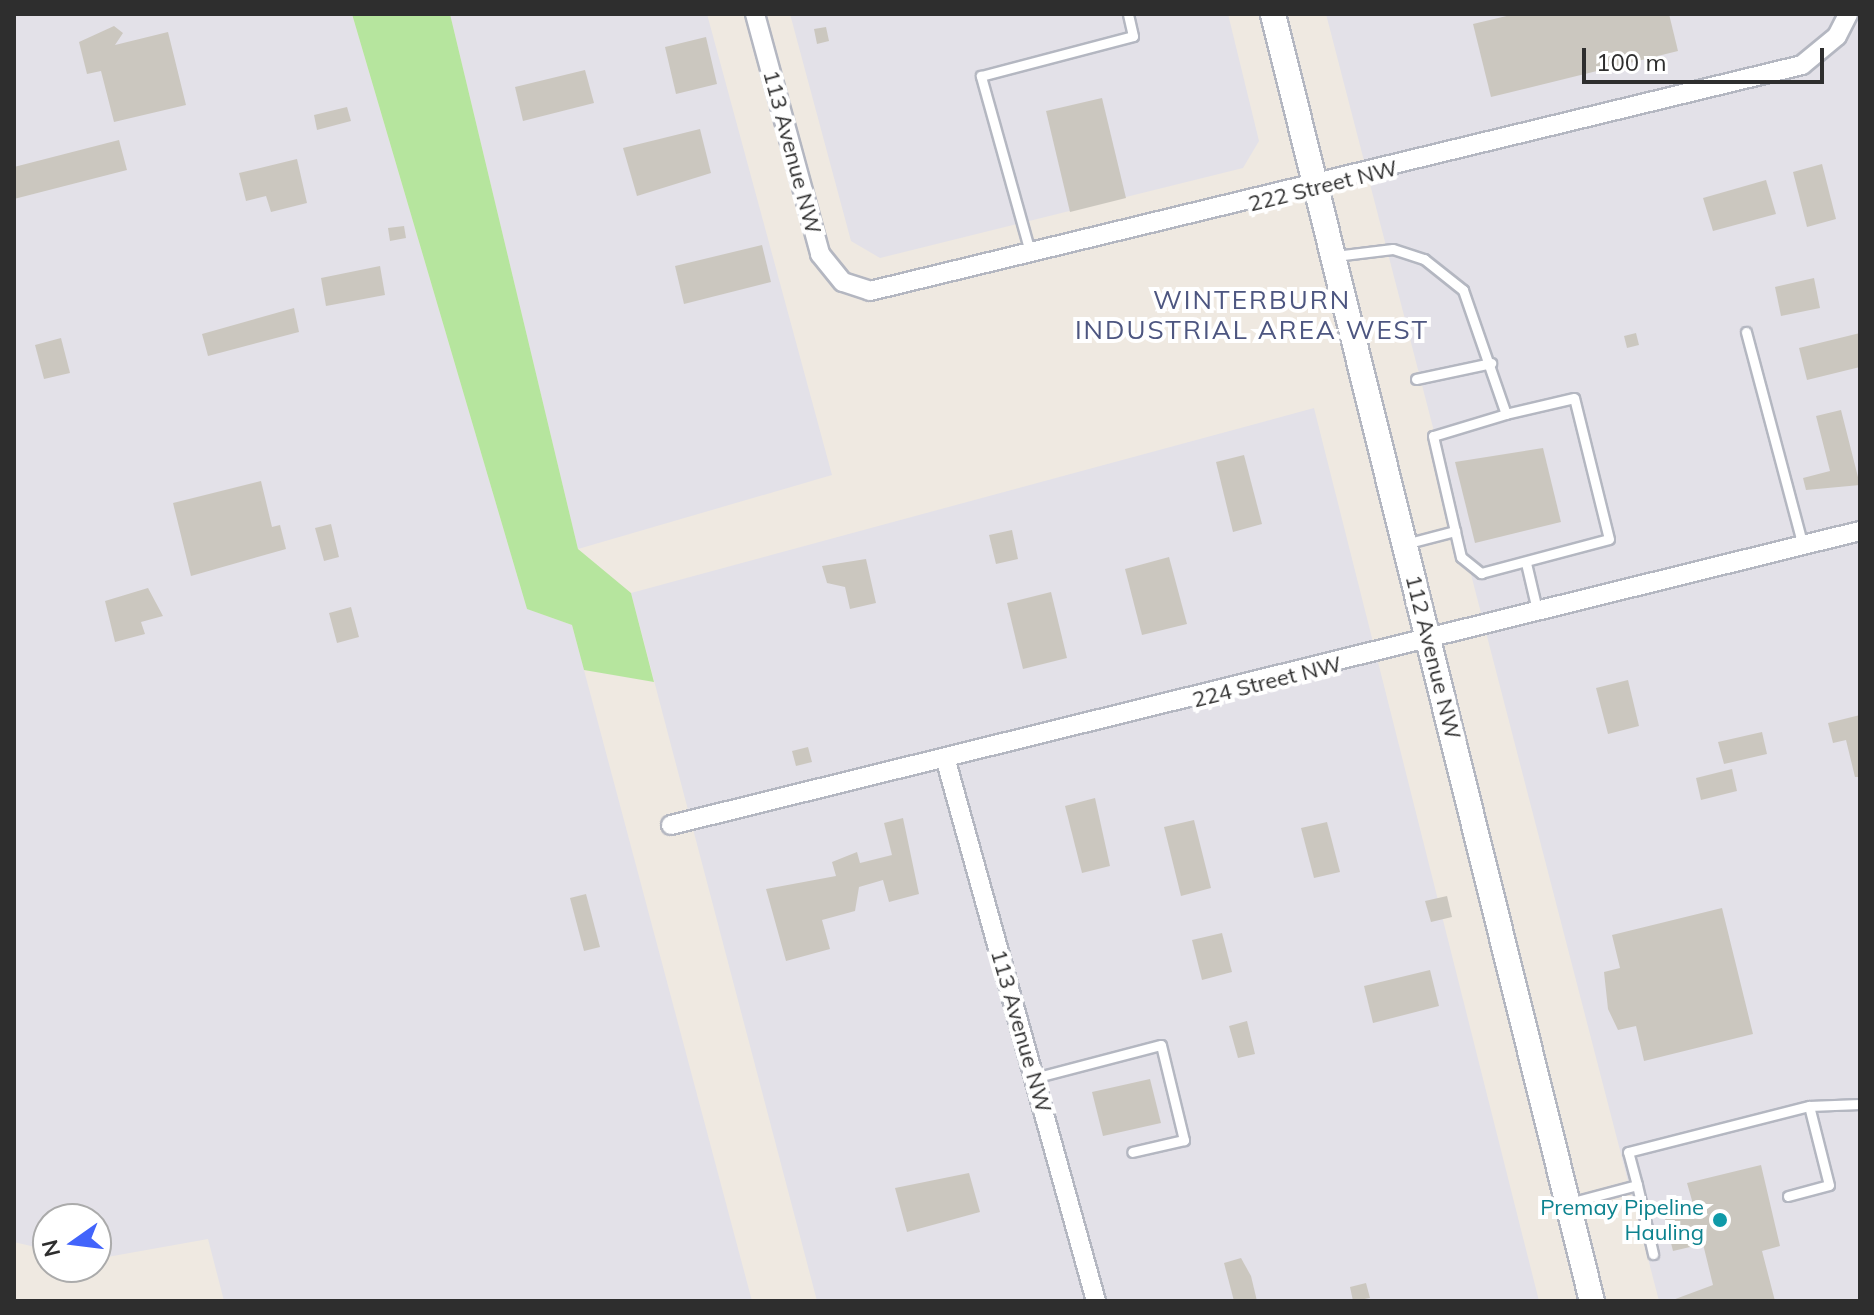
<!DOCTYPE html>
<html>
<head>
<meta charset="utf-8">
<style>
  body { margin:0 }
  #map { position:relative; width:1874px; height:1315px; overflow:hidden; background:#efe9e1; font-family:Mulish,sans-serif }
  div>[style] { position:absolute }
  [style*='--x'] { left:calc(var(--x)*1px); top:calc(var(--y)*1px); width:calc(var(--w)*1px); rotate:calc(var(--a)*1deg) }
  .industrial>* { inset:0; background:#e3e1e8 }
  .green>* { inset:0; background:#b6e59e }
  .building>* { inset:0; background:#cbc7bf }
  .roads { filter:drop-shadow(2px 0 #b4b7c1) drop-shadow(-2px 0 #b4b7c1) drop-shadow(0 2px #b4b7c1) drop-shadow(0 -2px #b4b7c1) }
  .lane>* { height:9px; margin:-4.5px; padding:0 4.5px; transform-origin:4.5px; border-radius:4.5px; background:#fff }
  .street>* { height:18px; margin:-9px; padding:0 9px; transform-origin:9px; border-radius:9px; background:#fff }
  .secondary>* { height:24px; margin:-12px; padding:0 12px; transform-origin:12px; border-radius:12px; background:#fff }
  .dots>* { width:22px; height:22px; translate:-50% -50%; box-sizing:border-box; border:4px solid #fff; border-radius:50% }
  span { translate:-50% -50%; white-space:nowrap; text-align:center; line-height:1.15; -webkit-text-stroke:8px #fff; paint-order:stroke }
  .street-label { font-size:22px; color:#2e2e2e }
  .culture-label { font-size:22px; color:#0d838f }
  .right { translate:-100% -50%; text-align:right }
  .quarter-label { font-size:26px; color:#4d5680; letter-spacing:2px }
  .frame { position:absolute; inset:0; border:16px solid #2e2e2e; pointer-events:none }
  .north { position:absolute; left:32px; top:1203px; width:80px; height:80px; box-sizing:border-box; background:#fff; border:2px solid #ababab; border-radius:50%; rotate:256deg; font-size:22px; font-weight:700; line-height:32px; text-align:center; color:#2e2e2e }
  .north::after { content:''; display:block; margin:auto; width:28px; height:36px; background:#4264fb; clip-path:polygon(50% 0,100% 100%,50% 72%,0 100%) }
  .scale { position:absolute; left:1582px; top:48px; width:242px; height:36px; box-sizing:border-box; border:4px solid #2e2e2e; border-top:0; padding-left:10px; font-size:24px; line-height:28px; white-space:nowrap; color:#2e2e2e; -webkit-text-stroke:6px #fff; paint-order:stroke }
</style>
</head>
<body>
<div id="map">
  <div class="industrial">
    <div style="clip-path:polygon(14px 14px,352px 14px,527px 609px,572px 625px,752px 1301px,224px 1301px,208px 1239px,96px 1259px,96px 1219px,48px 1219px,48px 1250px,14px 1242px)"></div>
    <div style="clip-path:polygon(450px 14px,707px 14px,832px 475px,578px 549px)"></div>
    <div style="clip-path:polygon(790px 14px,1228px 14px,1259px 141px,1243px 168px,880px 258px,851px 241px)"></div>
    <div style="clip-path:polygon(1326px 14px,1860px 14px,1860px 1301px,1659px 1301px)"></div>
    <div style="clip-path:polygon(1314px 408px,1539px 1301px,817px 1301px,631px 593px)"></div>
  </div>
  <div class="green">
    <div style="clip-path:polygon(352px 14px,450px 14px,578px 549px,631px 593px,654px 682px,584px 670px,572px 625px,527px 609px)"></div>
  </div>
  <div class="building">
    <div style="clip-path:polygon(1515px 14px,1669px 14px,1678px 51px,1491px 97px,1473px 24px)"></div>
    <div style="clip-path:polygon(114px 26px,123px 33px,115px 45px,168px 32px,186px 105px,114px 122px,101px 71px,87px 74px,79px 42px)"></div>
    <div style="clip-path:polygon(826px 27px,829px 41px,817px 44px,814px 29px)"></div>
    <div style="clip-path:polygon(706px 37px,717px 84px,676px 94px,665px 47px)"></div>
    <div style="clip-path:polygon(585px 70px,594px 103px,523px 121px,515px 87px)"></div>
    <div style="clip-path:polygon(1102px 98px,1126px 198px,1070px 212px,1046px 111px)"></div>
    <div style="clip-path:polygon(347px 107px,351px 121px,317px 130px,314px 115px)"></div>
    <div style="clip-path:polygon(700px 129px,711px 173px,637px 196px,623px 148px)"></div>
    <div style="clip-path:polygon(119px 140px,127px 170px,14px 199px,14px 167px)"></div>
    <div style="clip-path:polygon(297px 159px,307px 203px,271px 212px,266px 196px,246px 201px,239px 173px)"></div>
    <div style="clip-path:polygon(1822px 164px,1836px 219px,1807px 227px,1793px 172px)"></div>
    <div style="clip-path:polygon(1766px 180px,1776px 214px,1713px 231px,1703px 198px)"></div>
    <div style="clip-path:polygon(404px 226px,406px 238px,390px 241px,388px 228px)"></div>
    <div style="clip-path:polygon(762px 245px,771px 282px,684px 304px,675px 266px)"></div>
    <div style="clip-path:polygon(380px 266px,385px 295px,326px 306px,321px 278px)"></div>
    <div style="clip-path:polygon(1814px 278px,1820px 308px,1781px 316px,1775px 287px)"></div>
    <div style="clip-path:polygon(294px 308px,299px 332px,208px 356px,202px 334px)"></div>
    <div style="clip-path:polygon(1636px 333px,1639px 345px,1627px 348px,1624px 336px)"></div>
    <div style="clip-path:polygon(1860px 333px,1860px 367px,1807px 380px,1799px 348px)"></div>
    <div style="clip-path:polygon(61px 338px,70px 373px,44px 379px,35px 345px)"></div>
    <div style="clip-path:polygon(1841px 410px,1860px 485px,1806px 490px,1803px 478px,1830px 471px,1816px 416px)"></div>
    <div style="clip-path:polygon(1543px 448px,1561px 522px,1475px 543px,1455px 462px)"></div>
    <div style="clip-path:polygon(1244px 455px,1262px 524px,1233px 532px,1216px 462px)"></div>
    <div style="clip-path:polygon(261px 481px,272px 527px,280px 525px,286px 549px,191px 576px,173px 503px)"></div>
    <div style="clip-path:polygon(331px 524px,339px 557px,324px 561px,315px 528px)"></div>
    <div style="clip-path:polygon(1012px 530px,1018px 559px,996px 564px,989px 535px)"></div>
    <div style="clip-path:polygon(1169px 557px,1187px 624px,1142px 635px,1125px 569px)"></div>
    <div style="clip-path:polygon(866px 559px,876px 603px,850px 609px,845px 587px,827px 583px,822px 566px)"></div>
    <div style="clip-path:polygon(148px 588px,163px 616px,141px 622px,145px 634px,115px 642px,105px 601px)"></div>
    <div style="clip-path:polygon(1051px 592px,1067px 658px,1023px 669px,1007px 603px)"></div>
    <div style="clip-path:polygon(351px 607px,359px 637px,337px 643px,329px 613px)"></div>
    <div style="clip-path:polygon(1628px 680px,1639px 726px,1608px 734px,1596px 688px)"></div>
    <div style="clip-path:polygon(1860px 715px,1860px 777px,1855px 777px,1846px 740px,1833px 743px,1828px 723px)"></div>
    <div style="clip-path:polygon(1762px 732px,1767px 754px,1724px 764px,1718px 742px)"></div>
    <div style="clip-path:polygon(808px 747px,812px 762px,796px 766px,792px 751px)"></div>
    <div style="clip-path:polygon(1732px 769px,1737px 791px,1701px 800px,1696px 778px)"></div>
    <div style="clip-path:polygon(1095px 798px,1110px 866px,1082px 873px,1065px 806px)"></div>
    <div style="clip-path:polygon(903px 818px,919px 894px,889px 902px,883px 880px,859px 887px,855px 911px,822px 920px,830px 949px,786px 961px,766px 889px,836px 876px,832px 862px,857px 852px,860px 863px,892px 855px,884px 823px)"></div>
    <div style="clip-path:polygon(1194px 820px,1211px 888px,1181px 896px,1164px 827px)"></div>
    <div style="clip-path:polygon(1327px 822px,1340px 872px,1314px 878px,1301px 828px)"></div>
    <div style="clip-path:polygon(586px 894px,600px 947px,584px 951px,570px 898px)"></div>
    <div style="clip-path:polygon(1447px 896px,1452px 917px,1431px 922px,1425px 901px)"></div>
    <div style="clip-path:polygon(1722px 908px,1753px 1034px,1644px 1061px,1636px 1026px,1618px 1030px,1608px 1009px,1604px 972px,1620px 968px,1612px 935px)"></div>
    <div style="clip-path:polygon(1222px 933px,1232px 972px,1202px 980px,1192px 940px)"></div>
    <div style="clip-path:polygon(1430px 970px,1439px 1006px,1373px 1023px,1364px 986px)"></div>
    <div style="clip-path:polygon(1247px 1021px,1255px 1054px,1238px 1058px,1229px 1026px)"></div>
    <div style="clip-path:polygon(1150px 1079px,1161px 1123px,1103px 1136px,1092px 1092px)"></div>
    <div style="clip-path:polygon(1761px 1165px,1780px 1246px,1762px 1251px,1775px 1301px,1670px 1301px,1713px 1285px,1703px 1244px,1673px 1251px,1663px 1211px,1693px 1204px,1687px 1183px)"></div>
    <div style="clip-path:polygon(969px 1173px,980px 1212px,907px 1232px,895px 1188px)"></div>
    <div style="clip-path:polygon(1241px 1258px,1251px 1276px,1257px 1301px,1234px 1301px,1224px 1263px)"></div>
    <div style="clip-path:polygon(1366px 1283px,1370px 1298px,1353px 1301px,1350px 1287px)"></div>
  </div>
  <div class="roads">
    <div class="lane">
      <div style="--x:1030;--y:252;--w:183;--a:-105.6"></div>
      <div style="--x:981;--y:76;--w:157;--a:-14.7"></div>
      <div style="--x:1133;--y:36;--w:23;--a:-103"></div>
      <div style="--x:1335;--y:256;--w:58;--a:-6.9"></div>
      <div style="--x:1393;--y:249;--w:33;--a:18"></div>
      <div style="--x:1424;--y:259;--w:50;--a:38.5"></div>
      <div style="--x:1463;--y:290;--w:131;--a:70.9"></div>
      <div style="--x:1506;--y:414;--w:76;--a:163.2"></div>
      <div style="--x:1433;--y:436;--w:124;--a:77"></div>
      <div style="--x:1461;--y:557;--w:26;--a:39"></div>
      <div style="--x:1481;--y:573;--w:132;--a:-14.9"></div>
      <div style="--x:1609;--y:539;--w:145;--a:-103.9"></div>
      <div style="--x:1574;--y:398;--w:70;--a:166.8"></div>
      <div style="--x:1746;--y:332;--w:221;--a:75.1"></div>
      <div style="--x:1416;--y:379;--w:77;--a:-12"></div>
      <div style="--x:1405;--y:544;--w:52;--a:-14.6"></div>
      <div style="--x:1526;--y:563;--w:52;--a:76.8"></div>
      <div style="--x:1034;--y:1078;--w:131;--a:-14.6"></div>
      <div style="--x:1161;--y:1045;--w:98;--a:76.4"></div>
      <div style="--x:1184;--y:1140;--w:53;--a:167"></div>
      <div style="--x:1637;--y:1185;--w:34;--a:-105"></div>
      <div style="--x:1628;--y:1152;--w:187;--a:-14.3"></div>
      <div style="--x:1809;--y:1106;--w:51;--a:-2.2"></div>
      <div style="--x:1788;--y:1196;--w:42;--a:-15"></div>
      <div style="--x:1829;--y:1185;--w:81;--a:-104.2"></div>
      <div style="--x:1569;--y:1203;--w:70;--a:-14.8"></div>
      <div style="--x:1637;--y:1185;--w:71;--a:76.9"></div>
    </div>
    <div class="street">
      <div style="--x:755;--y:14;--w:249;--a:74.8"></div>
      <div style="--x:820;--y:254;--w:36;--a:51"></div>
      <div style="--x:843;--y:282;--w:28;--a:18"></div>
      <div style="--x:870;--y:291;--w:959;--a:-13.63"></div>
      <div style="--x:1802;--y:65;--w:45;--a:-39.6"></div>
      <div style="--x:1837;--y:36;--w:25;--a:-63"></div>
      <div style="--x:946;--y:761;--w:560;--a:74.48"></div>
      <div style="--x:671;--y:825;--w:1225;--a:-13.89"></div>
    </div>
    <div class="secondary">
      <div style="--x:1273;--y:14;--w:1326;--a:76.08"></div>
    </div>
  </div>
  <div class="dots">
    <div style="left:1720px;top:1220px;background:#0f9aa8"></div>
  </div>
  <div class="street-label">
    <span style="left:792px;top:152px;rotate:75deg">113 Avenue NW</span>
    <span style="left:1323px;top:186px;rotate:-14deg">222 Street NW</span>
    <span style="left:1433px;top:657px;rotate:76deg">112 Avenue NW</span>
    <span style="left:1267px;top:682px;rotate:-14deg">224 Street NW</span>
    <span style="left:1021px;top:1031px;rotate:74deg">113 Avenue NW</span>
  </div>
  <div class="culture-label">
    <span class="right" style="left:1704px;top:1220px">Premay Pipeline<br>Hauling</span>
  </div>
  <div class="quarter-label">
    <span style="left:1252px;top:315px">WINTERBURN<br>INDUSTRIAL AREA WEST</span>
  </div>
  <div class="frame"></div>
  <div class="north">N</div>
  <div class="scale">100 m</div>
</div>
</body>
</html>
